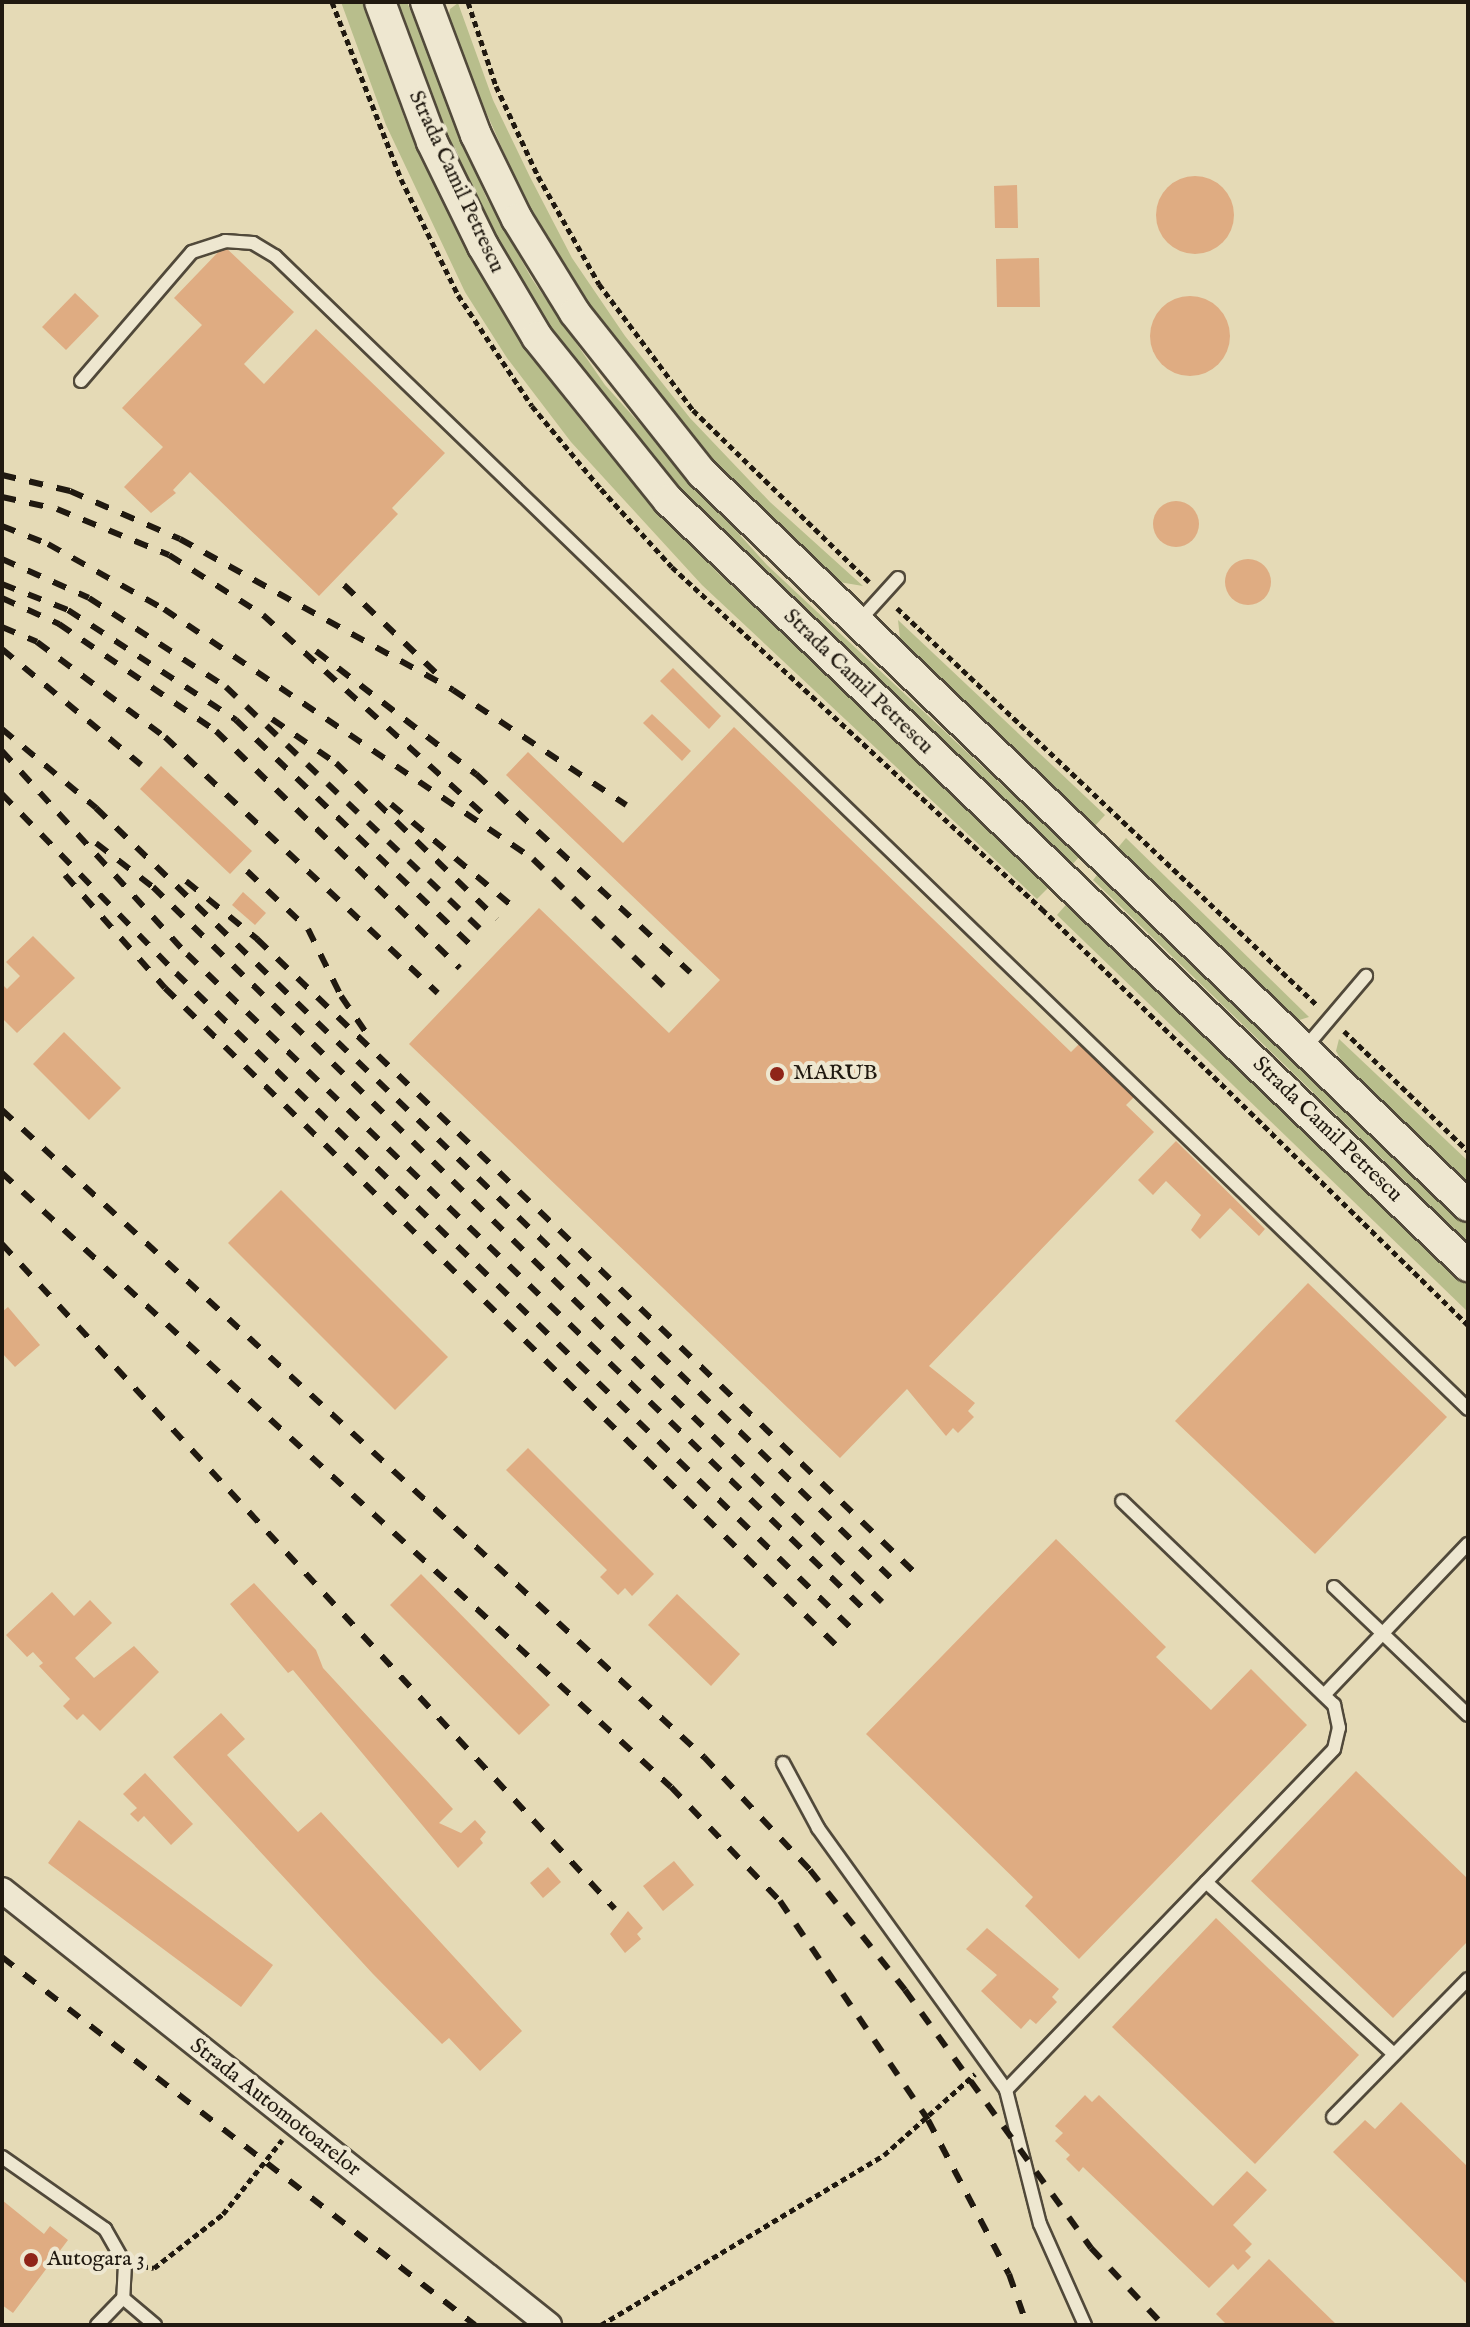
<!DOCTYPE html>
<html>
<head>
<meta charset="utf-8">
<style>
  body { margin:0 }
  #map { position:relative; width:1470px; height:2327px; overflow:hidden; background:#e5dab6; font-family:"IM FELL English",serif }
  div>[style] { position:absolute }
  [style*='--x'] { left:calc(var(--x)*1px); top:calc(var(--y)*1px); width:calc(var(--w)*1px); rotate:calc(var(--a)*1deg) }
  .green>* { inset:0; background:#b8be8c }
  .building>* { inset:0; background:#dfac82 }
  .round { border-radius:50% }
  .path>* { height:5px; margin-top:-2.5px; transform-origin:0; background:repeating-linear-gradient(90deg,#201910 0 6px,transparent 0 10px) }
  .roads { filter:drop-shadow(2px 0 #51493a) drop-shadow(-2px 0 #51493a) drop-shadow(0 2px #51493a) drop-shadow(0 -2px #51493a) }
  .service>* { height:12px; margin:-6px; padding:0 6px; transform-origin:6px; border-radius:6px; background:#eee7d0 }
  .minor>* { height:24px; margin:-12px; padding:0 12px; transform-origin:12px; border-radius:12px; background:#eee7d0 }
  .tertiary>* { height:30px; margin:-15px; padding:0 15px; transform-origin:15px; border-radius:15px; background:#eee7d0 }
  .rail>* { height:6px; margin-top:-3px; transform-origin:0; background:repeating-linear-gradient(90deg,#201910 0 14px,transparent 0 28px) }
  .dots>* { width:22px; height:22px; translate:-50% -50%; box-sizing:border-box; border:4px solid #eee7d0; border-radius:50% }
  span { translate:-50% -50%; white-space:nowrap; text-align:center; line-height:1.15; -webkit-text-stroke:8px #eee7d0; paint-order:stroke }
  .street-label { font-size:22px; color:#201910 }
  .poi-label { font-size:22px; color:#201910 }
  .left { translate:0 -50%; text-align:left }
  .frame { position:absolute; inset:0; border:4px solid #201910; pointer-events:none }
</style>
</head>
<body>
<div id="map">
  <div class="green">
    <div style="clip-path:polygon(341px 2px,363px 2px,405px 120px,482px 278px,525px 349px,587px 428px,718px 573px,1053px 883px,1037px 899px,702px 585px,571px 442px,507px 358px,465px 292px,386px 125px)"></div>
    <div style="clip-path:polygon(392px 2px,407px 2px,486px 197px,532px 279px,605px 385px,767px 565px,1079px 857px,1071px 866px,689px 505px,593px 391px,520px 283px,473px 201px)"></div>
    <div style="clip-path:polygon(458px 3px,493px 100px,530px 177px,572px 258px,625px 336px,690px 418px,770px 502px,863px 586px,833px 581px,691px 438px,636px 373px,562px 267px,522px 193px,447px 24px,450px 9px)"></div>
    <div style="clip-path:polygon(898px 620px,1105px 815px,1094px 827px,915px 661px,900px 638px)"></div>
    <div style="clip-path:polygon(1126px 838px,1309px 1017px,1296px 1021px,1116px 850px)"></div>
    <div style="clip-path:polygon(1101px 870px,1468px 1223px,1468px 1242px,1093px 880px)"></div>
    <div style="clip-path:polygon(1071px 899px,1468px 1277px,1468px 1312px,1057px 915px)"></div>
    <div style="clip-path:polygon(1339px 1039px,1468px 1161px,1468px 1182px,1347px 1070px,1336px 1051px)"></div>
  </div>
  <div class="building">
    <div class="round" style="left:1156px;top:176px;width:78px;height:78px"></div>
    <div style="clip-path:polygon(1017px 185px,1018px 228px,995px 228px,994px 186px)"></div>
    <div style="clip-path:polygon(224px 246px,294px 312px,244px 364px,264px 384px,316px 329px,445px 453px,392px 508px,398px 514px,319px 596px,190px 472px,173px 490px,176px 493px,151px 513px,124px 487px,163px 447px,122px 408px,202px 325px,174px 298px)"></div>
    <div style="clip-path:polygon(1039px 258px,1040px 307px,997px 307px,996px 259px)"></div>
    <div style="clip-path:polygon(75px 293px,99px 316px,66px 350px,42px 327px)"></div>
    <div class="round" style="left:1150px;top:296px;width:80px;height:80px"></div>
    <div class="round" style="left:1153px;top:501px;width:46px;height:46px"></div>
    <div class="round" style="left:1225px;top:559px;width:46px;height:46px"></div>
    <div style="clip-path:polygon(673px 668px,721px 716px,709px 729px,660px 681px)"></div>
    <div style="clip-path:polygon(652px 714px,691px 751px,682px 761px,643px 723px)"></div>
    <div style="clip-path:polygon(734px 727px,1071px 1052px,1081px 1042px,1136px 1095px,1126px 1105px,1154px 1132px,929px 1366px,975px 1403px,968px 1411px,974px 1417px,958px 1433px,953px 1428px,946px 1436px,907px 1389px,840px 1458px,409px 1044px,539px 908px,669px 1033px,720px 980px,506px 775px,528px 752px,623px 843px)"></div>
    <div style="clip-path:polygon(161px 766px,252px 851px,230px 874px,140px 789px)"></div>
    <div style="clip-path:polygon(243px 892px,266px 913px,255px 925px,232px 905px)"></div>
    <div style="clip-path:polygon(33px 936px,75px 978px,17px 1033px,2px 1018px,2px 984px,7px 989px,20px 976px,6px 962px)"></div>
    <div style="clip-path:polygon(64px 1032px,121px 1088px,89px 1120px,33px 1064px)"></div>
    <div style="clip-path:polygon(1176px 1141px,1265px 1229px,1259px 1236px,1230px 1208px,1200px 1239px,1191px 1230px,1201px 1215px,1166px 1181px,1153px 1195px,1138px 1180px)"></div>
    <div style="clip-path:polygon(281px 1190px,448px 1357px,395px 1410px,228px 1243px)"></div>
    <div style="clip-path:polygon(1308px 1283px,1447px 1417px,1315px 1554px,1175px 1421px)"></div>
    <div style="clip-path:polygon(8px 1307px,40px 1345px,15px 1367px,2px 1353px,2px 1312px)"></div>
    <div style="clip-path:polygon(528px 1448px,654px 1574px,632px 1596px,625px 1588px,618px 1595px,600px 1577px,607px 1570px,506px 1470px)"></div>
    <div style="clip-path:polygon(1056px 1539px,1166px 1647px,1156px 1657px,1211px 1710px,1251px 1669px,1307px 1725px,1079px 1959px,1025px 1906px,1033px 1897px,866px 1734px)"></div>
    <div style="clip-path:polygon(421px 1574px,550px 1705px,519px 1735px,390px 1605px)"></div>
    <div style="clip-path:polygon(254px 1583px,316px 1650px,323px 1668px,453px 1809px,439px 1823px,461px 1833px,475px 1820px,486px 1832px,480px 1839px,483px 1843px,458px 1868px,293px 1670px,288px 1673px,230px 1604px)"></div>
    <div style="clip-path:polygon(52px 1592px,74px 1616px,90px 1600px,112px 1623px,75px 1658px,94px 1678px,134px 1646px,159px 1672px,100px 1731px,83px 1714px,77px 1720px,63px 1706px,70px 1699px,39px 1666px,43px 1663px,33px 1652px,27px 1657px,6px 1635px)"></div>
    <div style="clip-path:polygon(677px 1594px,740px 1654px,711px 1686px,648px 1625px)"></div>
    <div style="clip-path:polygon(221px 1713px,245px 1739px,227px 1755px,298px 1832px,321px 1812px,522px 2031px,480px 2071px,449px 2038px,442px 2044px,373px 1974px,173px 1757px)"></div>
    <div style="clip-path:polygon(1356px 1771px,1468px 1879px,1468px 1941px,1393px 2018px,1251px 1881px)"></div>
    <div style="clip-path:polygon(145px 1773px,193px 1824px,171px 1845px,144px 1816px,138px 1822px,130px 1814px,137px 1808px,123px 1794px)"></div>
    <div style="clip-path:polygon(79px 1820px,273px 1965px,241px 2007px,48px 1863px)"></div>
    <div style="clip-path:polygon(674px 1861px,694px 1885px,663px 1911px,643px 1886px)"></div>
    <div style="clip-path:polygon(548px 1867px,561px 1882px,543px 1898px,530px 1883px)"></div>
    <div style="clip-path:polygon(628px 1911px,643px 1928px,637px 1934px,641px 1939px,625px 1953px,610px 1934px)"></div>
    <div style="clip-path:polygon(1216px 1918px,1359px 2055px,1255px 2164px,1112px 2027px)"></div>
    <div style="clip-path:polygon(987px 1928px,1059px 1989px,1052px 1997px,1057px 2002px,1036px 2024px,1030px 2019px,1021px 2029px,981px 1991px,997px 1975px,966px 1949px)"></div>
    <div style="clip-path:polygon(1085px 2095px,1092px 2102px,1099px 2095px,1213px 2206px,1247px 2171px,1267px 2190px,1233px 2225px,1252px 2244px,1245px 2251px,1251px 2257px,1238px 2270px,1233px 2264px,1209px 2288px,1083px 2167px,1079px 2172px,1066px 2159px,1070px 2155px,1055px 2141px,1063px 2133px,1055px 2126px)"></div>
    <div style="clip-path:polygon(1401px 2102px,1468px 2167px,1468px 2285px,1333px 2152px,1365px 2120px,1375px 2129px)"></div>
    <div style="clip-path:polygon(2px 2200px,44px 2234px,50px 2226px,68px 2240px,13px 2313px,2px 2305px)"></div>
    <div style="clip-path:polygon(1269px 2259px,1337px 2325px,1227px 2325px,1216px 2314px)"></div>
  </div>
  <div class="path">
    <div style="--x:332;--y:2;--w:190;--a:68.7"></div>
    <div style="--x:401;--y:179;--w:129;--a:63.8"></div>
    <div style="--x:458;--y:295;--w:133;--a:56.3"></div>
    <div style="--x:532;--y:406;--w:108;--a:50.3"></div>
    <div style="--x:601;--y:489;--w:105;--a:47.7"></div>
    <div style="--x:672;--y:567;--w:504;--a:42.75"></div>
    <div style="--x:1042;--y:909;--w:595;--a:44.32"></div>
    <div style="--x:468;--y:2;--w:89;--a:71.6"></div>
    <div style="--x:496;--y:86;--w:99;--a:65"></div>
    <div style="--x:538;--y:176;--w:124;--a:60.5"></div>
    <div style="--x:599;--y:284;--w:157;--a:53.3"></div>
    <div style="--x:693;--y:410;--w:246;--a:44.3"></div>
    <div style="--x:897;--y:608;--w:578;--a:43.39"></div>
    <div style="--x:1344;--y:1031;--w:173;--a:44.1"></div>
    <div style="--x:142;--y:2266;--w:12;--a:9"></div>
    <div style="--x:154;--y:2268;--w:88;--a:-38"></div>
    <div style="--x:223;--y:2214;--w:95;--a:-51.4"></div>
    <div style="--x:601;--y:2325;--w:330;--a:-31"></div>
    <div style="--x:884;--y:2155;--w:122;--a:-41.7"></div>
  </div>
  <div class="roads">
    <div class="service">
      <div style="--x:81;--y:381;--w:170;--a:-49.3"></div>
      <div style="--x:192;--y:252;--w:35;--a:-18"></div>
      <div style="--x:225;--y:241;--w:28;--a:4"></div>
      <div style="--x:253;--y:243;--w:26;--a:31"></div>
      <div style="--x:275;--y:256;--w:1659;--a:44.02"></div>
      <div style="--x:859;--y:621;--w:58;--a:-47.8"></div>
      <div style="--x:1304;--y:1049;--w:96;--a:-49.7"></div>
      <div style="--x:1334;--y:1587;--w:185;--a:43.7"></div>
      <div style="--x:1324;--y:1695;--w:209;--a:-46.4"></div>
      <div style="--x:783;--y:1763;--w:74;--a:61.7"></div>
      <div style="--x:818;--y:1828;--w:322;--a:54.3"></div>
      <div style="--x:1006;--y:2090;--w:138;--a:75.8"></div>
      <div style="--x:1040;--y:2224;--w:111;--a:66"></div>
      <div style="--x:1206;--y:1882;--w:255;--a:42.5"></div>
      <div style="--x:1006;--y:2090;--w:473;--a:-46.1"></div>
      <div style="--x:1334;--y:1749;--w:22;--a:-77"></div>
      <div style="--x:1339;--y:1728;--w:24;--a:-102"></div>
      <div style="--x:1334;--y:1705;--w:294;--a:-136.1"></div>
      <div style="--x:1333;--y:2117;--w:193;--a:-45.6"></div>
      <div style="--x:2;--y:2157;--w:126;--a:35"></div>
      <div style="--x:105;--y:2229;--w:40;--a:60.3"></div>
      <div style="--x:125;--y:2264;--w:34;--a:93"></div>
      <div style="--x:97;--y:2325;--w:37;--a:-46"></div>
      <div style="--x:123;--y:2298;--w:42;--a:40.2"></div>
    </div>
    <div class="minor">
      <div style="--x:2;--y:1890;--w:699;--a:38.49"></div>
    </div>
    <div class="tertiary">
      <div style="--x:380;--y:2;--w:149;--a:69.6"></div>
      <div style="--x:432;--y:142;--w:116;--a:63.9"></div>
      <div style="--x:483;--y:246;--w:106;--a:59.3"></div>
      <div style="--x:537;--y:337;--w:209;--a:51.2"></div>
      <div style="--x:668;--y:500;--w:1108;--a:43.76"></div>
      <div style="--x:426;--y:2;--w:142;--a:69.4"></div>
      <div style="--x:476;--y:135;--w:93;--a:64"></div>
      <div style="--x:517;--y:219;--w:110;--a:58.3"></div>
      <div style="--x:575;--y:313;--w:204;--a:51.6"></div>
      <div style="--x:702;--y:473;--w:1060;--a:43.74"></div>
    </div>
  </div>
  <div class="rail">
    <div style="--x:2;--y:475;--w:70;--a:13.2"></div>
    <div style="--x:70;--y:491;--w:120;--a:23.6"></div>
    <div style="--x:180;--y:539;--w:312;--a:28.9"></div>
    <div style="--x:453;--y:690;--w:208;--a:33.6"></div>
    <div style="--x:2;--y:497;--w:56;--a:12.3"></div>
    <div style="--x:57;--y:509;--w:121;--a:22.3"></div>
    <div style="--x:169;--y:555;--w:112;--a:32.6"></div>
    <div style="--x:263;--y:615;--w:297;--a:42.1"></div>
    <div style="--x:2;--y:526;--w:49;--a:21.4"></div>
    <div style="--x:48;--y:544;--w:133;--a:29.3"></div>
    <div style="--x:164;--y:609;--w:446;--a:34.1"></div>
    <div style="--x:533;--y:859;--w:192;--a:44.2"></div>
    <div style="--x:2;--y:559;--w:95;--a:24.1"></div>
    <div style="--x:89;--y:598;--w:163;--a:33"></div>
    <div style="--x:226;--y:687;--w:358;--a:43.6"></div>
    <div style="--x:2;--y:584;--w:71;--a:21.5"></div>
    <div style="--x:68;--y:610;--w:201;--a:33.2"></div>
    <div style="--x:236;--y:720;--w:330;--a:43.8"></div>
    <div style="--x:344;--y:585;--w:127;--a:43.7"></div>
    <div style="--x:2;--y:598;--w:63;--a:24.5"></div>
    <div style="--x:59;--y:624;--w:190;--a:34.3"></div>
    <div style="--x:216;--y:731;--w:340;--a:44.2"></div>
    <div style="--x:2;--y:627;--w:38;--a:23"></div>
    <div style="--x:37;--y:642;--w:159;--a:36.6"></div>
    <div style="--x:165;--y:737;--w:374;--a:43.2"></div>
    <div style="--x:2;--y:649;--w:181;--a:39.8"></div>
    <div style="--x:316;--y:651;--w:202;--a:37.6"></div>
    <div style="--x:476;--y:774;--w:292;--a:42.8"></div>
    <div style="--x:272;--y:719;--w:78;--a:34.5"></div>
    <div style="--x:336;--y:763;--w:224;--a:44.1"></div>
    <div style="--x:2;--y:729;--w:123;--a:40"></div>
    <div style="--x:96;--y:808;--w:1117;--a:44.09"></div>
    <div style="--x:2;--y:751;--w:275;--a:47.7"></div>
    <div style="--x:187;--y:954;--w:950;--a:44.06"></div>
    <div style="--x:2;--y:794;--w:250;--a:45.8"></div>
    <div style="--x:176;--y:973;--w:948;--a:44.14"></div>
    <div style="--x:391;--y:804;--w:157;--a:40.1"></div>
    <div style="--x:96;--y:843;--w:72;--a:37.7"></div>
    <div style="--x:153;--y:887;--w:1021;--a:44.44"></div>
    <div style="--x:247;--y:871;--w:84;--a:43.6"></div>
    <div style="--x:308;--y:929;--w:75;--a:63.8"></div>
    <div style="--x:341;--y:996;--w:50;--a:55.7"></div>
    <div style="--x:65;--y:875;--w:151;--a:48.5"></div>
    <div style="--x:165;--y:988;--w:943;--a:44.4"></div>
    <div style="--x:186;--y:881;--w:92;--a:39.2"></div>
    <div style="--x:257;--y:939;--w:911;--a:43.93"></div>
    <div style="--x:2;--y:1110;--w:955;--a:42.67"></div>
    <div style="--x:704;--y:1757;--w:155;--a:46.8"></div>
    <div style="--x:810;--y:1870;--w:153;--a:51.6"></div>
    <div style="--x:905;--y:1990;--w:318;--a:54.2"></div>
    <div style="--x:1091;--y:2248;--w:105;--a:46.9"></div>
    <div style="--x:2;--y:1173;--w:908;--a:42.55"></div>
    <div style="--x:671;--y:1787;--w:158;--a:46.3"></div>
    <div style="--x:780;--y:1901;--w:264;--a:55.9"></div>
    <div style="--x:928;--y:2120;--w:174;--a:62.3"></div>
    <div style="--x:1009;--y:2274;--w:54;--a:70.6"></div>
    <div style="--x:2;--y:1244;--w:904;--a:47.33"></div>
    <div style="--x:2;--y:1957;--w:599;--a:37.88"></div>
  </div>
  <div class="dots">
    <div style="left:777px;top:1074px;background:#8f2418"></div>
    <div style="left:31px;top:2260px;background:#8f2418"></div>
  </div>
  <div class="street-label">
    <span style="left:456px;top:182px;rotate:65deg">Strada Camil Petrescu</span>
    <span style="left:858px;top:682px;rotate:44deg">Strada Camil Petrescu</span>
    <span style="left:1327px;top:1130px;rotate:44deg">Strada Camil Petrescu</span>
    <span style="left:275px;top:2108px;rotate:38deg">Strada Automotoarelor</span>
  </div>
  <div class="poi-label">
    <span class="left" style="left:793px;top:1074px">MARUB</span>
    <span class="left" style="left:47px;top:2260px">Autogara 3</span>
  </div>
  <div class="frame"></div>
</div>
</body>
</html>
